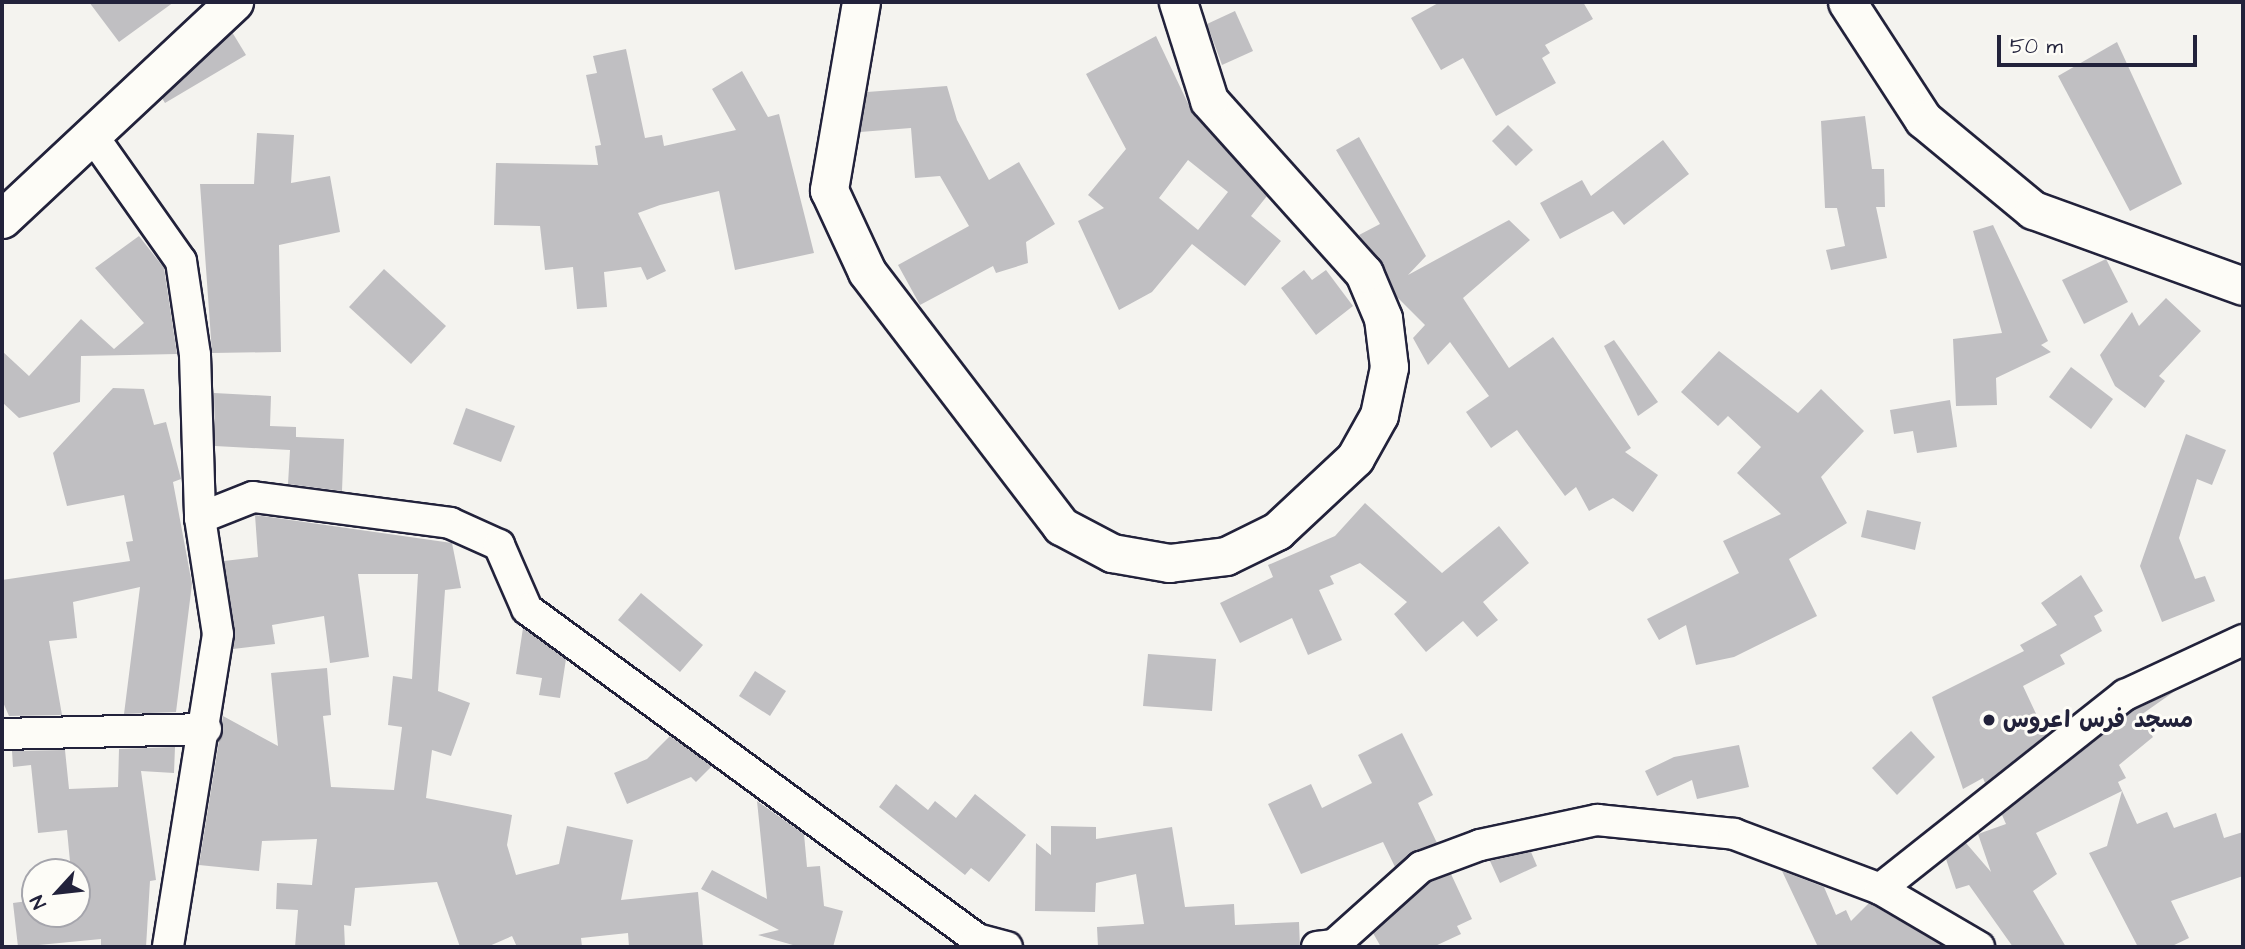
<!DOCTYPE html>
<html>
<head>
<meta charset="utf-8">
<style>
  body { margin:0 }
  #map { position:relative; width:2245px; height:949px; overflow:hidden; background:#f4f3ef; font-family:"Architects Daughter","Playpen Sans Arabic",sans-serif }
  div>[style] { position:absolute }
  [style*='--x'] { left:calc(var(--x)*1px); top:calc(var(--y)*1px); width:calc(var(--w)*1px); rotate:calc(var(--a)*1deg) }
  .building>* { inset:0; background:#c0bfc2 }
  .roads { filter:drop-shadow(2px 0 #22223b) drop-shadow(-2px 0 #22223b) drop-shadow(0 2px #22223b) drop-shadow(0 -2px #22223b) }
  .minor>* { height:30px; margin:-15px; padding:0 15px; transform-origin:15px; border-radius:15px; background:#fdfcf7 }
  .tertiary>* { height:37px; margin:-18.5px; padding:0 18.5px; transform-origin:18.5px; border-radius:18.5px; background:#fdfcf7 }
  .dots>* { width:19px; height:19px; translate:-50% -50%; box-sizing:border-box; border:4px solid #fdfcf7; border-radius:50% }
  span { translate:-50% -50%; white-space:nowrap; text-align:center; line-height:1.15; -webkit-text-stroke:6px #fdfcf7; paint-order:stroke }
  .poi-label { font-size:23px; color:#22223b; font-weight:700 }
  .left { translate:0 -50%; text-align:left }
  .frame { position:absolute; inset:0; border:4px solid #22223b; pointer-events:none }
  .north { position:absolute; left:21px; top:858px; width:70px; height:70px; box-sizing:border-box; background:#fdfcf7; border:2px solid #a5a5ac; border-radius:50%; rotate:243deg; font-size:19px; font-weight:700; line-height:28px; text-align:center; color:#22223b }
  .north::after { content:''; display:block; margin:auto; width:24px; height:32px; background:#22223b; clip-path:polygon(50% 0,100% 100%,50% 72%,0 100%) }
  .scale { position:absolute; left:1997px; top:35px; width:200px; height:32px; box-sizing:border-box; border:4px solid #22223b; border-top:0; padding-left:9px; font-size:21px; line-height:24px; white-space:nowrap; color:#22223b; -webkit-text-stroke:5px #fdfcf7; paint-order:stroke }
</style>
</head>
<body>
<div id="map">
  <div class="building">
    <div style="clip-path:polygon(89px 2px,174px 2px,119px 42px)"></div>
    <div style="clip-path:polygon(1440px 2px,1583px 2px,1593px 19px,1545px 45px,1550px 53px,1542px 58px,1556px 83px,1496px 116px,1463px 58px,1441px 70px,1411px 18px)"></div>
    <div style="clip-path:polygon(1235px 11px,1253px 51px,1222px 65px,1207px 24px)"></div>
    <div style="clip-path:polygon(232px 32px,246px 55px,165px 103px,162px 98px)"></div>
    <div style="clip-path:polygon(evenodd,1156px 36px,1193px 114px,1267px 196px,1251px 216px,1281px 241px,1245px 286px,1192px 244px,1152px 292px,1119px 310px,1078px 221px,1104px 208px,1088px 195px,1126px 149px,1086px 74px,1156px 36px,1188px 160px,1228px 192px,1198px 230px,1159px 198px,1188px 160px)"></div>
    <div style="clip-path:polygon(2117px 42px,2182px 184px,2130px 211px,2058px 76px)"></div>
    <div style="clip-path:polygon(626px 49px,645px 138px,662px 135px,664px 146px,736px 130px,712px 89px,742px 71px,768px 117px,779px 114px,814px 253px,735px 270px,719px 191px,660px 205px,638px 213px,666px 271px,647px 280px,641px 267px,604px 272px,607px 307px,577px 309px,573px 267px,545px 270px,540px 226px,494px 225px,496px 163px,598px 165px,595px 146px,601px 145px,586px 75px,597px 73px,593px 56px)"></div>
    <div style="clip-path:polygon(947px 86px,957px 120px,989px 180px,1019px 162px,1055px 224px,1026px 242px,1028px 263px,996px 273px,993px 266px,920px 305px,898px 265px,969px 226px,940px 176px,915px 178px,911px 128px,860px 132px,867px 92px)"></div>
    <div style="clip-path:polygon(1865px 116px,1872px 169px,1884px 169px,1885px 207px,1876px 207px,1887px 258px,1831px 270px,1826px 250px,1845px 246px,1837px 208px,1825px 208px,1821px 121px)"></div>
    <div style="clip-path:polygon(1508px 125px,1533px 150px,1516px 166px,1492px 141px)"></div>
    <div style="clip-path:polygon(257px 133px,294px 135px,291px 183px,330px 176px,340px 232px,279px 245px,281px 352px,212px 353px,200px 184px,254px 184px)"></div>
    <div style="clip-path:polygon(1359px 137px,1426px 256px,1408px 275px,1509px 220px,1530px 240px,1463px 298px,1509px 368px,1553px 337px,1631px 448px,1625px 452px,1658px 475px,1633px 512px,1613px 498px,1589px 511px,1576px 487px,1565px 496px,1517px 430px,1491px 448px,1466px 412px,1489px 396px,1450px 342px,1428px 365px,1413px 338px,1425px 325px,1397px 297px,1383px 264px,1359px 235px,1380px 224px,1336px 150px)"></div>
    <div style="clip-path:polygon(1663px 140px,1689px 174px,1624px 225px,1613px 211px,1560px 239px,1540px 203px,1582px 180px,1591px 196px)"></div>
    <div style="clip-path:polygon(1993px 225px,2048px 341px,2041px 345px,2051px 352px,1996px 378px,1997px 405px,1956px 406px,1953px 339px,2002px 333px,1973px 231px)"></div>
    <div style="clip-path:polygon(139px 236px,164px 268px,177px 354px,81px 356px,80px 402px,19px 418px,2px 402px,2px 351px,29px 376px,81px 319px,114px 349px,144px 323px,95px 268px)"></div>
    <div style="clip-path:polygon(2106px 259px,2128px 302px,2084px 324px,2062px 280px)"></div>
    <div style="clip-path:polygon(384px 269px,446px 326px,411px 364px,349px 307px)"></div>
    <div style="clip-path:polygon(1304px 270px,1312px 280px,1326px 270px,1353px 306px,1316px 335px,1281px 288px)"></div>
    <div style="clip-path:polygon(2166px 298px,2201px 331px,2159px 376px,2165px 381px,2145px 408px,2115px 386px,2100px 355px,2132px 312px,2139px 326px)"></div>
    <div style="clip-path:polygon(1614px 340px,1658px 402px,1638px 416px,1604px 346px)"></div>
    <div style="clip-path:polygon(1719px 351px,1798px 413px,1821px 389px,1864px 431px,1821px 477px,1847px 523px,1789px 559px,1817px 616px,1734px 657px,1696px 665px,1686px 625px,1659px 640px,1647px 619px,1739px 573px,1723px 541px,1781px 514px,1737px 473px,1761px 447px,1728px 416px,1718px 426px,1681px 392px)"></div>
    <div style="clip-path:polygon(2071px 367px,2113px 399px,2091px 429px,2049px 397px)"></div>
    <div style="clip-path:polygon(113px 388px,144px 389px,154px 425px,166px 422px,181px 479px,173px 482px,192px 584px,176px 712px,124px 714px,140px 587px,73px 602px,77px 638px,49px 641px,62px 715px,9px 716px,2px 700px,2px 580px,130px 561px,126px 542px,133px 541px,124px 495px,67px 506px,53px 453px)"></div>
    <div style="clip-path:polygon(214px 393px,271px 396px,270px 426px,296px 427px,296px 437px,344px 439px,342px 491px,288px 484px,290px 450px,215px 446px)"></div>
    <div style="clip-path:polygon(1950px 400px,1957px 447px,1917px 453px,1913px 431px,1894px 434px,1890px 410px)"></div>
    <div style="clip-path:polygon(466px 408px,515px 426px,501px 462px,453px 444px)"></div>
    <div style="clip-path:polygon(2186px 434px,2226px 450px,2212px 485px,2197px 479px,2179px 538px,2195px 579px,2205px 576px,2215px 601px,2162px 622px,2140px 566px)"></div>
    <div style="clip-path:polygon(1365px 503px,1442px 573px,1499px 526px,1529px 563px,1483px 602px,1498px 620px,1477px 637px,1463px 621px,1426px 652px,1394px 614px,1407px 602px,1360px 563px,1330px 576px,1334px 584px,1319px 590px,1342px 640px,1308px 655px,1292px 618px,1240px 643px,1220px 603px,1273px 577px,1268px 565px,1335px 536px)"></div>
    <div style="clip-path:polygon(1867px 510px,1921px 522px,1915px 550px,1861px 537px)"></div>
    <div style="clip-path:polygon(255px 515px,452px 543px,461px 588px,445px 590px,438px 691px,470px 703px,451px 756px,432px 750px,426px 798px,512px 815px,507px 845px,516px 875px,559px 864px,567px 826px,633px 840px,621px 900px,698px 892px,703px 947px,629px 947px,628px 933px,581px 938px,582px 947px,517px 947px,512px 936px,487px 947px,460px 947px,437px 882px,355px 888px,351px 926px,344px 925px,345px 947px,295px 947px,298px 910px,276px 909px,277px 883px,312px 885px,317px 839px,262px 841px,259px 871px,199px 865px,223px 716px,278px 746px,271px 673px,327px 668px,331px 715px,323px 716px,331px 787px,394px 790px,402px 727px,388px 725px,393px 676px,412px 679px,418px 574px,358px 574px,369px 657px,330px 663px,324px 616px,272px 625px,275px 644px,233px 649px,224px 561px,258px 557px)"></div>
    <div style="clip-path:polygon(2081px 575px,2103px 611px,2094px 616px,2102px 631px,2060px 655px,2065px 664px,2023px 686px,2046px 735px,1985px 783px,1983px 778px,1963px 789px,1932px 697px,2024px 651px,2020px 645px,2057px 625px,2041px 603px)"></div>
    <div style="clip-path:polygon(641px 593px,703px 645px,680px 672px,618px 620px)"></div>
    <div style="clip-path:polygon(523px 628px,566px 659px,560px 698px,539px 695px,542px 678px,516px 674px)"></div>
    <div style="clip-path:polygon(1148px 654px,1216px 659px,1212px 711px,1143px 706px)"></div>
    <div style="clip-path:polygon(755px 671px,786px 691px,770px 716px,739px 696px)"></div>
    <div style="clip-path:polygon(2175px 691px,2138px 717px,2153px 737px,2119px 765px,2126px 778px,2118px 782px,2137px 824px,2167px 812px,2174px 828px,2216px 813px,2224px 838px,2243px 832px,2243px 876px,2171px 901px,2189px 938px,2170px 947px,2138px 947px,2089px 853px,2107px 846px,2122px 791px,2036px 833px,2057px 874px,2033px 891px,2066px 947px,2013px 947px,1969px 885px,1956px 889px,1946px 859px,1966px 843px,1991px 872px,1978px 834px,2006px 824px,2002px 815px,2134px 710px)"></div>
    <div style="clip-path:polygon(1911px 731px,1935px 757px,1897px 795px,1872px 768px)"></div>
    <div style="clip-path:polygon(1402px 733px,1433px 795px,1418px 803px,1437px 843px,1395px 867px,1383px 842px,1301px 874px,1268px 804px,1311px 784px,1322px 808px,1372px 783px,1358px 755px)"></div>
    <div style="clip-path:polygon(670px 736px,712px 766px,696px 782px,691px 777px,627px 804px,614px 773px,647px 759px)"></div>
    <div style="clip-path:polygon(1739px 745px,1749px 787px,1697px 799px,1692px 780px,1657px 796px,1645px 771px,1674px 757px)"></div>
    <div style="clip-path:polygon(175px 747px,174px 773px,141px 771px,156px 880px,150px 881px,146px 947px,101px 946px,101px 939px,18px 947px,13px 903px,35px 900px,35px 914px,77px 914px,77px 872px,71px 872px,67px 830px,38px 833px,31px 765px,13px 767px,12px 751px,65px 750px,69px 789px,118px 787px,119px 749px)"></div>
    <div style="clip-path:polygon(896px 784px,928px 810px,935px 801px,956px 818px,975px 794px,1026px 835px,989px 882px,971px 868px,965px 875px,879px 807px)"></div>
    <div style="clip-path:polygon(757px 801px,804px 834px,807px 867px,820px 866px,824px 906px,843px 911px,833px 947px,800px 947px,758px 935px,779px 930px,701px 889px,712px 870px,767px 899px)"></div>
    <div style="clip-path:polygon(1051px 826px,1096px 827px,1096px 839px,1172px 827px,1185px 907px,1234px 904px,1235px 925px,1299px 922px,1300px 947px,1098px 947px,1097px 927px,1144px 924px,1136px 874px,1096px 883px,1095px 912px,1035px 911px,1036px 843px,1051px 855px)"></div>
    <div style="clip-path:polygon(1531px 852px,1537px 866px,1500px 883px,1490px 861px)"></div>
    <div style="clip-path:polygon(1782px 871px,1824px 887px,1836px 915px,1846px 910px,1851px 921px,1869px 903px,1945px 947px,1818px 947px)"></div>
    <div style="clip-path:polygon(1451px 874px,1472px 919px,1457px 926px,1461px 934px,1433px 947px,1381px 947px,1373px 933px,1430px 882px)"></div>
  </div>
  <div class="roads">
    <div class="minor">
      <div style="--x:92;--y:135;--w:154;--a:54.8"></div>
      <div style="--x:181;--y:261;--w:95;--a:81.5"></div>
      <div style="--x:195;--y:355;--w:163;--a:88.2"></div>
      <div style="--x:200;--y:518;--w:117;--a:81.2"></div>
      <div style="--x:218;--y:634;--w:317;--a:99.1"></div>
      <div style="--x:200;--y:518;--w:57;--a:-21.6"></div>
      <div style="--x:253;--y:497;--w:199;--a:7.5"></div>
      <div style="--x:450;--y:523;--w:54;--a:24.2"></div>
      <div style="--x:499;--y:545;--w:70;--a:66.4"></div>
      <div style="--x:527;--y:609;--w:558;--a:36.25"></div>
      <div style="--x:977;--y:939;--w:31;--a:15"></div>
      <div style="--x:2;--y:734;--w:204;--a:-1.4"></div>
      <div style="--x:1880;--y:889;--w:115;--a:30.4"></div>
      <div style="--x:1317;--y:947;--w:17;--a:-7"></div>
      <div style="--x:1334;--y:945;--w:117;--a:-41.9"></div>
      <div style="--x:1421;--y:867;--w:63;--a:-20.4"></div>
      <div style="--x:1480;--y:845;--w:120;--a:-12.1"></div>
      <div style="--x:1597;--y:820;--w:138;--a:5.8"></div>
      <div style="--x:1734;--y:834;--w:156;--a:20.6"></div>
      <div style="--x:1880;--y:889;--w:313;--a:-38.4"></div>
      <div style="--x:2125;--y:695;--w:130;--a:-25"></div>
    </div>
    <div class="tertiary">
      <div style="--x:861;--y:2;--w:191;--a:99.7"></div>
      <div style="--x:829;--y:190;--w:90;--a:65.1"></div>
      <div style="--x:867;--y:272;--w:320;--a:52.6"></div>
      <div style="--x:1061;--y:526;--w:58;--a:27.9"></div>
      <div style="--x:1112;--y:553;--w:58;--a:10"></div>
      <div style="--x:1169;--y:563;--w:57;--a:-7"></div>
      <div style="--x:1226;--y:556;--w:57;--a:-26.1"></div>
      <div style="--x:1277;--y:531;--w:107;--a:-43.1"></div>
      <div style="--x:1355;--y:458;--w:49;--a:-60.8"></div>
      <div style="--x:1379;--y:415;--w:49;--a:-78.2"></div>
      <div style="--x:1389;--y:367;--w:49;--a:-97"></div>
      <div style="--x:1383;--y:318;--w:49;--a:-112.9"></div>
      <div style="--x:1364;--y:273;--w:232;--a:-131.9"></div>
      <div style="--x:1209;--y:100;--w:103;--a:-107.6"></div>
      <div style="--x:1847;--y:2;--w:140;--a:57"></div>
      <div style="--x:1923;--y:119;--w:143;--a:39.6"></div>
      <div style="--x:2033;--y:210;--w:223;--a:19.9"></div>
      <div style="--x:2;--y:219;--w:318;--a:-43.1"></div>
    </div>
  </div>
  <div class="dots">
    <div style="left:1989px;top:720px;background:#22223b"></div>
  </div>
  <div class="poi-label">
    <span class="left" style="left:2003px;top:720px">مسجد فرس اعروس</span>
  </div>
  <div class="frame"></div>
  <div class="north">N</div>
  <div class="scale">50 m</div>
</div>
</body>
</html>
